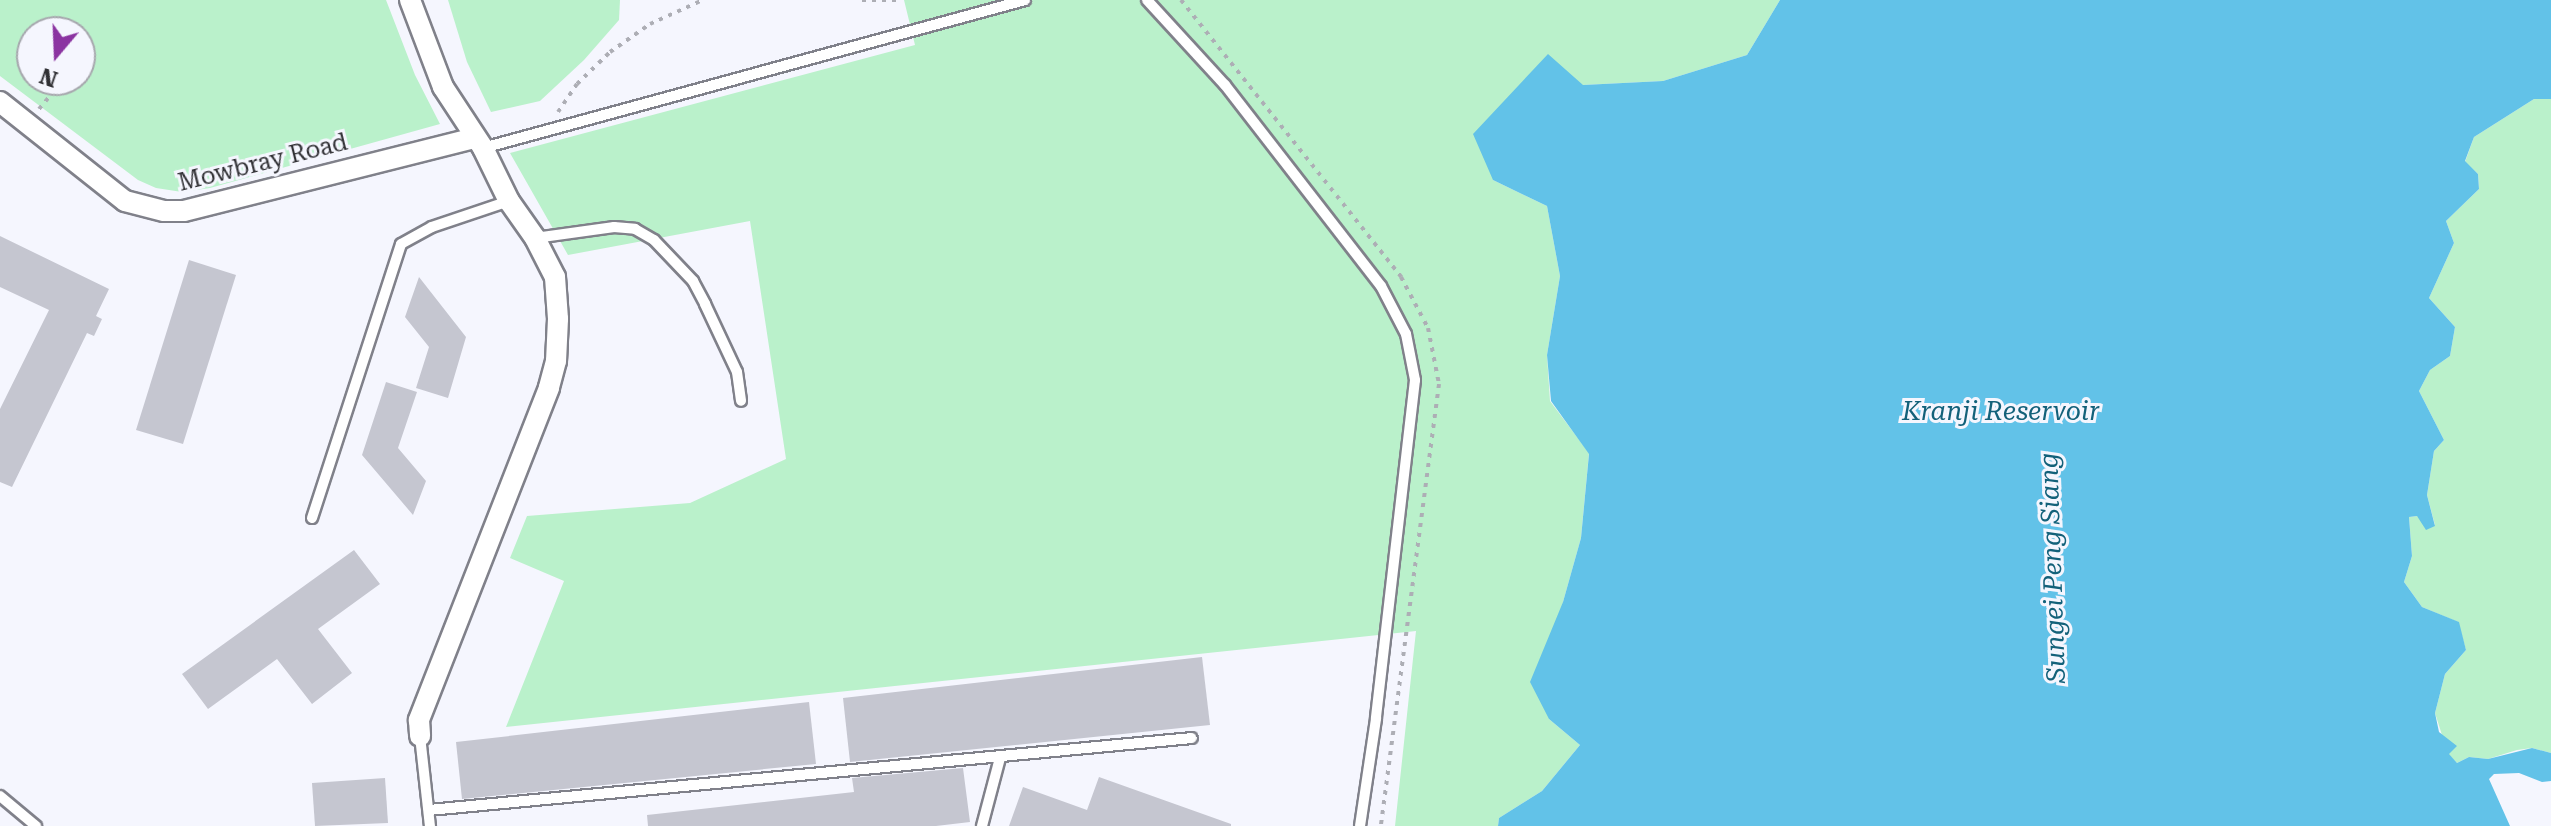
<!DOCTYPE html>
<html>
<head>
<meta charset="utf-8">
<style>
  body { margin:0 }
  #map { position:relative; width:2551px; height:826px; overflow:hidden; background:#f5f6fe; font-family:"Roboto Serif",serif }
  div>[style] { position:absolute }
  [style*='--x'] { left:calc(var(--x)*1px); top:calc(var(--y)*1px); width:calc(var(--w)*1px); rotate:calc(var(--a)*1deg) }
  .green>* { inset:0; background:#baf1cb }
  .water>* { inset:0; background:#62c2e8 }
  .building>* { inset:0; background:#c5c6d0 }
  .path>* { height:4px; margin-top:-2px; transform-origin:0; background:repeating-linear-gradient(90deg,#adaeb5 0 4px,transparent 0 10px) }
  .roads { filter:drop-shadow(2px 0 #80818a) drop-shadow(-2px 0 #80818a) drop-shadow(0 2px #80818a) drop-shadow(0 -2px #80818a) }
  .service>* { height:10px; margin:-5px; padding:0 5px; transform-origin:5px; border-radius:5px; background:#fff }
  .minor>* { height:20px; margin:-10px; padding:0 10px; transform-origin:10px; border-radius:10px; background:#fff }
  span { translate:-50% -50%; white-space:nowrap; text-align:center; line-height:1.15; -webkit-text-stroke:6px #f5f6fe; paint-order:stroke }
  .street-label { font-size:24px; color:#303034 }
  .water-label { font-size:26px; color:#13617a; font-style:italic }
  .north { position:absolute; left:16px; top:16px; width:80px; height:80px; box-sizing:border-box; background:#f5f6fe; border:2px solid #a6a7ad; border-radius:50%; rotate:199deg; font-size:22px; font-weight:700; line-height:32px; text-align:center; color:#303034 }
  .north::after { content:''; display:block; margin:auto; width:28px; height:36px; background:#8b34a1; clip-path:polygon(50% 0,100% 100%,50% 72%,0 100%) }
</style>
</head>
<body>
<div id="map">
  <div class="green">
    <div style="clip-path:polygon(evenodd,0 0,386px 0,415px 75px,440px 124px,210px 188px,182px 192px,156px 188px,138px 180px,0 76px,0 0,32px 32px,80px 32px,80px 80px,32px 80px,32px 32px)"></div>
    <div style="clip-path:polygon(448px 0,620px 0,619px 20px,584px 60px,540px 101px,491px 112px,467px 62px)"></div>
    <div style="clip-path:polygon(904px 0,1780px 0,1747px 55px,1663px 81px,1583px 85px,1493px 180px,1547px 206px,1560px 276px,1547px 355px,1550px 401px,1589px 453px,1581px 538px,1563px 602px,1549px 719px,1580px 745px,1542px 791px,1499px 818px,1498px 826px,1395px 826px,1416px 631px,506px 727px,564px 581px,510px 558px,527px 516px,690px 503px,786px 459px,750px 221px,568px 255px,510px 153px,915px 45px)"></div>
    <div style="clip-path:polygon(2534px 99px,2551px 99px,2551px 753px,2532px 748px,2517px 750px,2488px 759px,2469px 757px,2457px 763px,2448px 754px,2435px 713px,2445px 674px,2466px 650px,2458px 622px,2422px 607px,2404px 582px,2412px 556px,2409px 517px,2417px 516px,2435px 525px,2427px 495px,2434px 451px,2444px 440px,2419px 391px,2430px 370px,2450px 356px,2455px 327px,2429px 298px,2454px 243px,2446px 221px,2479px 189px,2478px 174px,2465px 162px,2474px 137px)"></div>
  </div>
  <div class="water">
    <div style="clip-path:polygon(1780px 0,2551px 0,2551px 99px,2534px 99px,2474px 137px,2465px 161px,2478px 174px,2479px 189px,2446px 221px,2454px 243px,2429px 298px,2455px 327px,2450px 356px,2430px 370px,2419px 391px,2444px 440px,2434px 451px,2427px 495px,2435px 526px,2426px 530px,2417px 516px,2409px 517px,2412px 556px,2404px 582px,2422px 607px,2459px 622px,2466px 650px,2445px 674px,2435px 713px,2439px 732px,2457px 746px,2449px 754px,2457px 763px,2469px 757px,2488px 759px,2532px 748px,2551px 753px,2551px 781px,2542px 782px,2519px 773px,2494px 774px,2489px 779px,2510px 826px,1498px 826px,1499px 818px,1542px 791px,1580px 745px,1549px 719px,1530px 682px,1563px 602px,1581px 538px,1589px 454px,1551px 401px,1547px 355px,1560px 276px,1547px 206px,1493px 180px,1473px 134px,1548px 54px,1583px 85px,1663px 81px,1747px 55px)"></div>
  </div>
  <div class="building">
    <div style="clip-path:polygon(0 236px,109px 289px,96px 316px,102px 319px,94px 336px,87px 333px,12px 487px,0 482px,0 409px,49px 310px,0 287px)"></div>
    <div style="clip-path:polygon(189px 260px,236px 275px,183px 444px,136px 430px)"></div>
    <div style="clip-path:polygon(419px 277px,466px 337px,448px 398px,416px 388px,429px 347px,405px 317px)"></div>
    <div style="clip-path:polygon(386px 382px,417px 392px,398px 448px,426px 481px,413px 515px,362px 455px)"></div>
    <div style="clip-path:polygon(354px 550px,380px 584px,318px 629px,352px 673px,312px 704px,277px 659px,208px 709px,182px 674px)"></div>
    <div style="clip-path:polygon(1202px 657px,1210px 725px,850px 762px,843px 698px)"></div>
    <div style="clip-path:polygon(809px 702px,816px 764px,462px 799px,456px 742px)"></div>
    <div style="clip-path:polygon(963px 768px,970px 822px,936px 826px,648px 826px,647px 815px,854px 792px,852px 778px)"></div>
    <div style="clip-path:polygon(1099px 777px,1231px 824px,1231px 826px,1009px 826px,1023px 787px,1087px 810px)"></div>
    <div style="clip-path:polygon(385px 778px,388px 823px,315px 826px,312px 783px)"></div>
  </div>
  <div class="path">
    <div style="--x:862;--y:0;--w:37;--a:0"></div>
    <div style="--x:1181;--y:0;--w:354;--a:51.5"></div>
    <div style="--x:1401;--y:277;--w:58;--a:62.1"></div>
    <div style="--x:1428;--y:328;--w:57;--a:78.9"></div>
    <div style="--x:1439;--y:384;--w:446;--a:97.5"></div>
    <div style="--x:80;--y:60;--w:9;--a:-49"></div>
    <div style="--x:39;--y:109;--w:38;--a:-50"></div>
    <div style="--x:558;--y:112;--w:34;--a:-56"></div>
    <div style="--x:577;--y:84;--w:46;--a:-44.1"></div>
    <div style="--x:610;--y:52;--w:49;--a:-35"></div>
    <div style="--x:650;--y:24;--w:58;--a:-24.4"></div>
  </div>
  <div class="roads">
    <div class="service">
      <div style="--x:1147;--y:0;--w:115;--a:47.5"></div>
      <div style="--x:1225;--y:85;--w:254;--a:52.2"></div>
      <div style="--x:1381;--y:286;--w:54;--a:62.5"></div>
      <div style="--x:1406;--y:334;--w:47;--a:78.9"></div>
      <div style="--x:1415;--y:380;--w:341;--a:96.6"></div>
      <div style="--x:1376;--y:719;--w:108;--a:98.5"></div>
      <div style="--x:483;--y:148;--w:562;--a:-15.27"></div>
      <div style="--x:535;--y:238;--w:80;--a:-7.9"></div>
      <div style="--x:614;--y:227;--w:21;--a:5"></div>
      <div style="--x:635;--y:229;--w:22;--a:30"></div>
      <div style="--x:654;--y:240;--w:57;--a:46.4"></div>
      <div style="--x:693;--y:281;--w:26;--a:62"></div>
      <div style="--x:705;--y:304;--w:75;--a:64.8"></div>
      <div style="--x:737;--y:372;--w:29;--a:82"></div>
      <div style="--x:312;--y:518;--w:288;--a:-72"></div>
      <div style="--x:401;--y:244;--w:35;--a:-29"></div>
      <div style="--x:432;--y:227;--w:81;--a:-18.7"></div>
      <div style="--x:420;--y:736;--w:91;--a:83.7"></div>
      <div style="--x:0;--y:796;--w:47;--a:39.8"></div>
      <div style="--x:429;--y:810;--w:766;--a:-5.39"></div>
      <div style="--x:982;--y:826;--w:70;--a:-75.2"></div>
    </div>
    <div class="minor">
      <div style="--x:410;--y:0;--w:93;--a:69.2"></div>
      <div style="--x:443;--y:87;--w:73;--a:56.7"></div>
      <div style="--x:483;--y:148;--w:59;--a:63.9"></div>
      <div style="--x:509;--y:201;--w:45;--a:54.9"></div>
      <div style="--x:535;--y:238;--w:44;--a:62.9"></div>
      <div style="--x:555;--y:277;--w:42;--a:85.9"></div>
      <div style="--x:558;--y:319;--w:42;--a:92.7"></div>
      <div style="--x:556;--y:361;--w:28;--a:105"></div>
      <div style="--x:549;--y:388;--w:357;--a:111.4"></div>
      <div style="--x:419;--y:720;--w:16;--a:86"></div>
      <div style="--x:0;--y:102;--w:159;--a:38.4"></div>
      <div style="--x:125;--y:201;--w:40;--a:14.4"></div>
      <div style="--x:164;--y:211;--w:20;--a:0"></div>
      <div style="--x:184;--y:211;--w:299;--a:-14.1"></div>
    </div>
  </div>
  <div class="street-label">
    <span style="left:263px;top:163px;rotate:-14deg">Mowbray Road</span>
  </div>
  <div class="water-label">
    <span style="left:2001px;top:412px">Kranji Reservoir</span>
    <span style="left:2053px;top:568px;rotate:-92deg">Sungei Peng Siang</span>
  </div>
  <div class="north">N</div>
</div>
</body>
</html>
